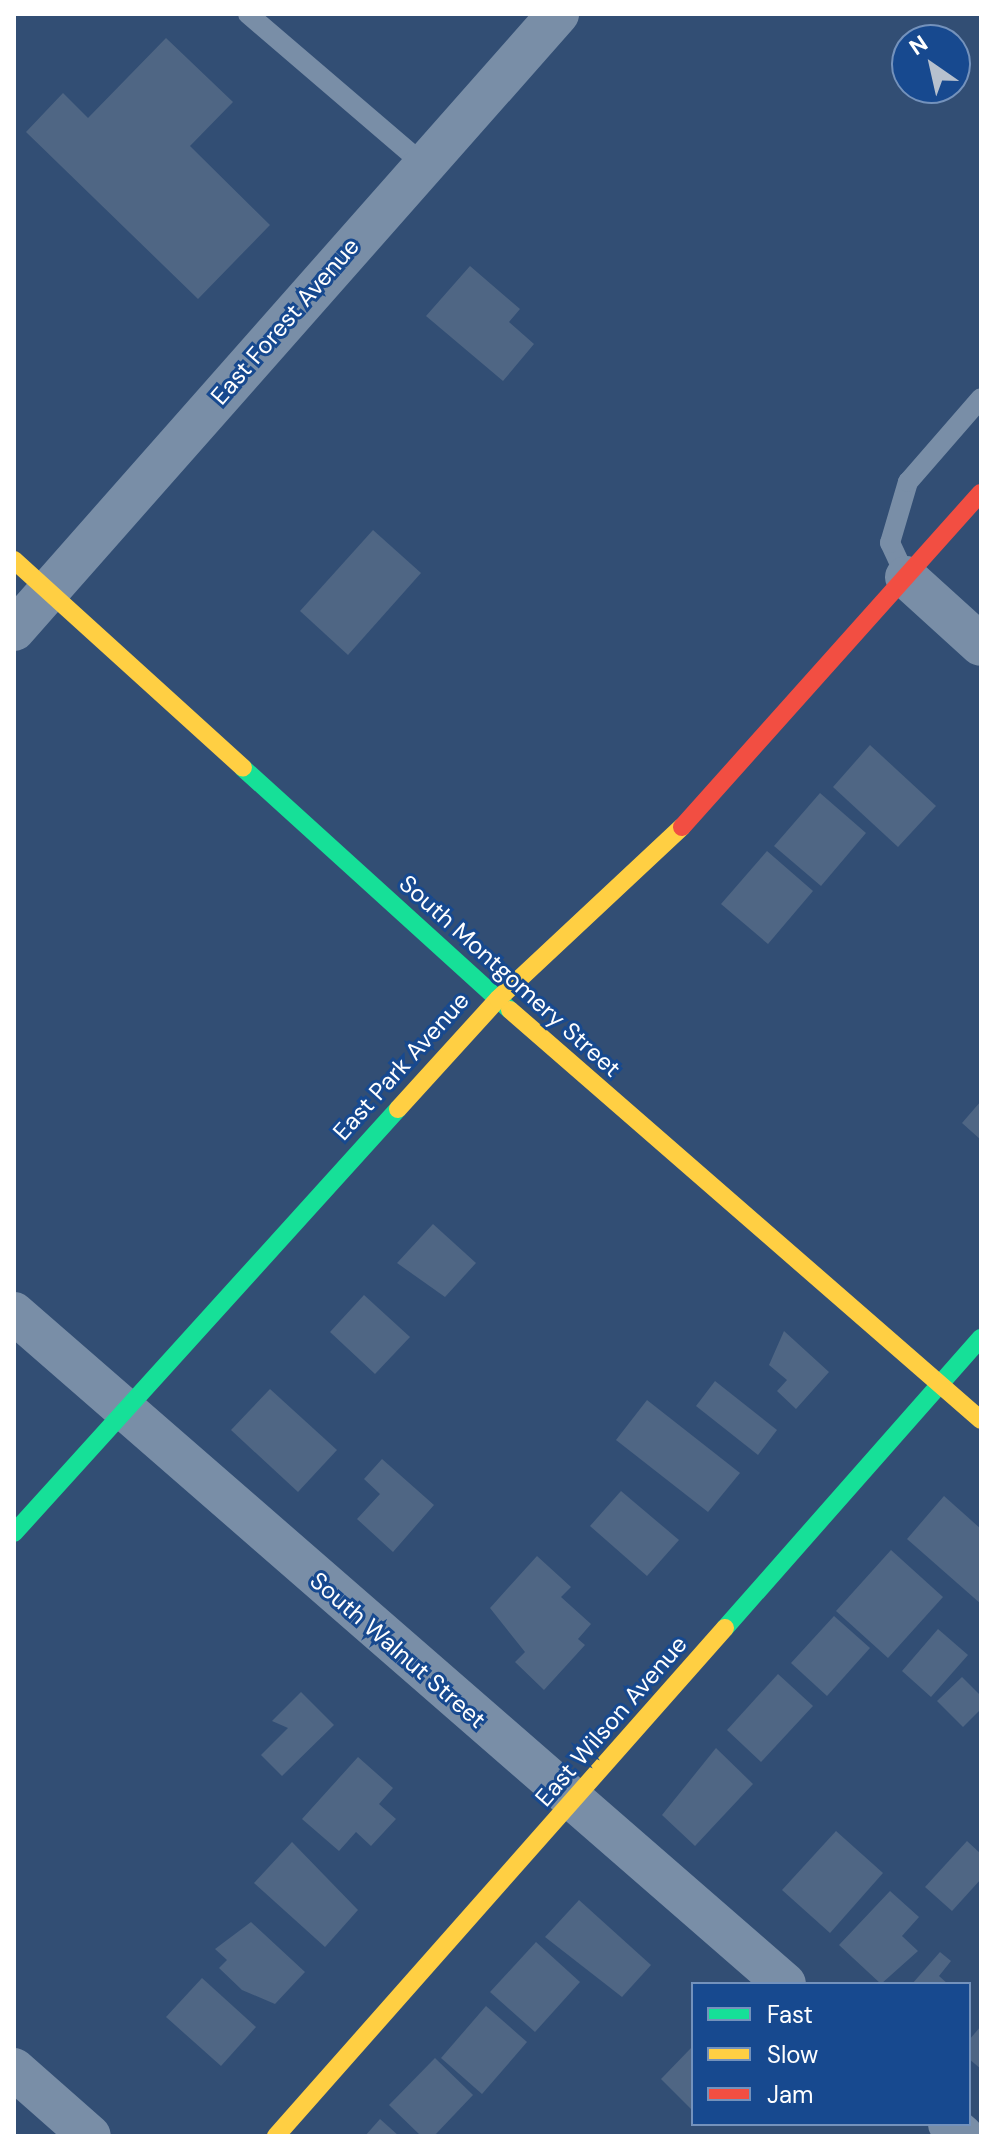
<!DOCTYPE html>
<html>
<head>
<meta charset="utf-8">
<style>
  body { margin:0 }
  #map { position:relative; width:995px; height:2150px; overflow:hidden; background:#324e74; font-family:"DM Sans",sans-serif }
  div>[style] { position:absolute }
  [style*='--x'] { left:calc(var(--x)*1px); top:calc(var(--y)*1px); width:calc(var(--w)*1px); rotate:calc(var(--a)*1deg) }
  .building>* { inset:0; background:#4f6684 }
  .lane>* { height:20px; margin:-10px; padding:0 10px; transform-origin:10px; border-radius:10px; background:#798ea7 }
  .street>* { height:42px; margin:-21px; padding:0 21px; transform-origin:21px; border-radius:21px; background:#798ea7 }
  .fast>* { height:18px; margin:-9px; padding:0 9px; transform-origin:9px; border-radius:9px; background:#16e098 }
  .slow>* { height:18px; margin:-9px; padding:0 9px; transform-origin:9px; border-radius:9px; background:#ffcf43 }
  .jam>* { height:18px; margin:-9px; padding:0 9px; transform-origin:9px; border-radius:9px; background:#f24e42 }
  span { translate:-50% -50%; white-space:nowrap; text-align:center; line-height:1.15; -webkit-text-stroke:6px #17498f; paint-order:stroke }
  .street-label { font-size:24px; color:#fff }
  .frame { position:absolute; inset:0; border:16px solid #fff; pointer-events:none }
  .legend { position:absolute; left:691px; top:1982px; width:280px; height:144px; box-sizing:border-box; background:#17498f; border:2px solid #7492bc; margin:0; padding:10px 14px; list-style:none; font-size:24px; color:#fff }
  .legend li { display:flex; align-items:center; gap:16px; height:40px }
  .legend b { width:40px; border:2px solid #7492bc }
  .north { position:absolute; left:891px; top:24px; width:80px; height:80px; box-sizing:border-box; background:#17498f; border:2px solid #7492bc; border-radius:50%; rotate:326deg; font-size:22px; font-weight:700; line-height:32px; text-align:center; color:#fff }
  .north::after { content:''; display:block; margin:auto; width:28px; height:36px; background:#b7c1ce; clip-path:polygon(50% 0,100% 100%,50% 72%,0 100%) }
</style>
</head>
<body>
<div id="map">
  <div class="building">
    <div style="clip-path:polygon(166px 38px,233px 102px,190px 146px,270px 225px,198px 299px,26px 132px,63px 93px,88px 118px)"></div>
    <div style="clip-path:polygon(470px 266px,520px 309px,509px 322px,534px 344px,503px 381px,426px 316px)"></div>
    <div style="clip-path:polygon(373px 530px,421px 573px,348px 655px,300px 611px)"></div>
    <div style="clip-path:polygon(870px 745px,936px 806px,898px 847px,833px 787px)"></div>
    <div style="clip-path:polygon(820px 793px,866px 833px,821px 886px,774px 846px)"></div>
    <div style="clip-path:polygon(767px 851px,813px 891px,768px 944px,721px 904px)"></div>
    <div style="clip-path:polygon(981px 1101px,981px 1140px,962px 1123px)"></div>
    <div style="clip-path:polygon(433px 1224px,476px 1263px,445px 1297px,397px 1263px)"></div>
    <div style="clip-path:polygon(364px 1295px,410px 1337px,375px 1374px,330px 1332px)"></div>
    <div style="clip-path:polygon(784px 1331px,829px 1372px,796px 1409px,777px 1391px,787px 1380px,769px 1365px)"></div>
    <div style="clip-path:polygon(715px 1381px,777px 1430px,758px 1455px,696px 1406px)"></div>
    <div style="clip-path:polygon(270px 1389px,337px 1450px,298px 1492px,231px 1430px)"></div>
    <div style="clip-path:polygon(647px 1400px,740px 1473px,708px 1512px,616px 1440px)"></div>
    <div style="clip-path:polygon(382px 1459px,434px 1505px,393px 1552px,357px 1519px,380px 1494px,364px 1479px)"></div>
    <div style="clip-path:polygon(621px 1491px,679px 1540px,647px 1576px,590px 1526px)"></div>
    <div style="clip-path:polygon(944px 1496px,981px 1529px,981px 1604px,907px 1539px)"></div>
    <div style="clip-path:polygon(891px 1550px,943px 1597px,888px 1658px,836px 1611px)"></div>
    <div style="clip-path:polygon(537px 1556px,571px 1587px,561px 1597px,591px 1624px,578px 1639px,585px 1645px,544px 1690px,515px 1662px,525px 1652px,490px 1608px)"></div>
    <div style="clip-path:polygon(834px 1616px,870px 1648px,827px 1696px,791px 1663px)"></div>
    <div style="clip-path:polygon(938px 1629px,968px 1655px,931px 1697px,902px 1671px)"></div>
    <div style="clip-path:polygon(778px 1674px,813px 1706px,761px 1762px,727px 1730px)"></div>
    <div style="clip-path:polygon(962px 1677px,981px 1696px,981px 1709px,963px 1727px,937px 1701px)"></div>
    <div style="clip-path:polygon(301px 1692px,334px 1725px,282px 1776px,261px 1755px,288px 1728px,272px 1721px)"></div>
    <div style="clip-path:polygon(716px 1748px,753px 1784px,695px 1846px,662px 1815px)"></div>
    <div style="clip-path:polygon(358px 1757px,393px 1788px,379px 1804px,396px 1819px,371px 1846px,356px 1832px,339px 1851px,302px 1819px)"></div>
    <div style="clip-path:polygon(836px 1831px,883px 1873px,830px 1933px,782px 1890px)"></div>
    <div style="clip-path:polygon(967px 1841px,981px 1854px,981px 1879px,952px 1911px,925px 1887px)"></div>
    <div style="clip-path:polygon(292px 1842px,358px 1910px,325px 1947px,254px 1883px)"></div>
    <div style="clip-path:polygon(890px 1891px,919px 1917px,902px 1936px,918px 1951px,881px 1984px,839px 1945px)"></div>
    <div style="clip-path:polygon(579px 1900px,651px 1965px,622px 1997px,545px 1937px)"></div>
    <div style="clip-path:polygon(251px 1922px,305px 1972px,275px 2004px,242px 1990px,219px 1968px,227px 1960px,215px 1949px)"></div>
    <div style="clip-path:polygon(536px 1942px,580px 1982px,535px 2032px,490px 1992px)"></div>
    <div style="clip-path:polygon(940px 1952px,951px 1961px,939px 1976px,948px 1984px,912px 1984px)"></div>
    <div style="clip-path:polygon(202px 1978px,256px 2027px,221px 2066px,166px 2017px)"></div>
    <div style="clip-path:polygon(486px 2006px,527px 2042px,482px 2094px,441px 2058px)"></div>
    <div style="clip-path:polygon(981px 2026px,981px 2069px,969px 2059px,969px 2040px)"></div>
    <div style="clip-path:polygon(693px 2046px,693px 2111px,661px 2079px)"></div>
    <div style="clip-path:polygon(435px 2058px,473px 2095px,434px 2136px,421px 2136px,389px 2105px)"></div>
    <div style="clip-path:polygon(380px 2119px,399px 2136px,365px 2136px)"></div>
  </div>
  <div class="lane">
    <div style="--x:248;--y:14;--w:230;--a:40.6"></div>
    <div style="--x:906;--y:577;--w:38;--a:-115"></div>
    <div style="--x:890;--y:543;--w:64;--a:-73.6"></div>
    <div style="--x:908;--y:482;--w:111;--a:-49"></div>
  </div>
  <div class="street">
    <div style="--x:906;--y:577;--w:101;--a:42.2"></div>
    <div style="--x:14;--y:630;--w:822;--a:-48.55"></div>
    <div style="--x:14;--y:1313;--w:1022;--a:41.03"></div>
    <div style="--x:14;--y:2069;--w:101;--a:41.4"></div>
    <div style="--x:949;--y:2124;--w:18;--a:41"></div>
  </div>
  <div class="fast">
    <div style="--x:243;--y:768;--w:360;--a:42.2"></div>
    <div style="--x:14;--y:1533;--w:572;--a:-47.83"></div>
    <div style="--x:725;--y:1628;--w:387;--a:-48.6"></div>
  </div>
  <div class="slow">
    <div style="--x:14;--y:560;--w:309;--a:42.2"></div>
    <div style="--x:510;--y:1010;--w:624;--a:41.04"></div>
    <div style="--x:398;--y:1109;--w:149;--a:-47.7"></div>
    <div style="--x:498;--y:999;--w:252;--a:-43.1"></div>
    <div style="--x:276;--y:2136;--w:678;--a:-48.53"></div>
  </div>
  <div class="jam">
    <div style="--x:682;--y:827;--w:448;--a:-48.2"></div>
  </div>
  <div class="street-label">
    <span style="left:285px;top:321px;rotate:-49deg">East Forest Avenue</span>
    <span style="left:510px;top:976px;rotate:42deg">South Montgomery Street</span>
    <span style="left:401px;top:1066px;rotate:-48deg">East Park Avenue</span>
    <span style="left:398px;top:1650px;rotate:41deg">South Walnut Street</span>
    <span style="left:611px;top:1721px;rotate:-49deg">East Wilson Avenue</span>
  </div>
  <div class="frame"></div>
  <ul class="legend">
  <li><b style="height:10px;background:#16e098"></b>Fast</li>
  <li><b style="height:10px;background:#ffcf43"></b>Slow</li>
  <li><b style="height:10px;background:#f24e42"></b>Jam</li>
  </ul>
  <div class="north">N</div>
</div>
</body>
</html>
